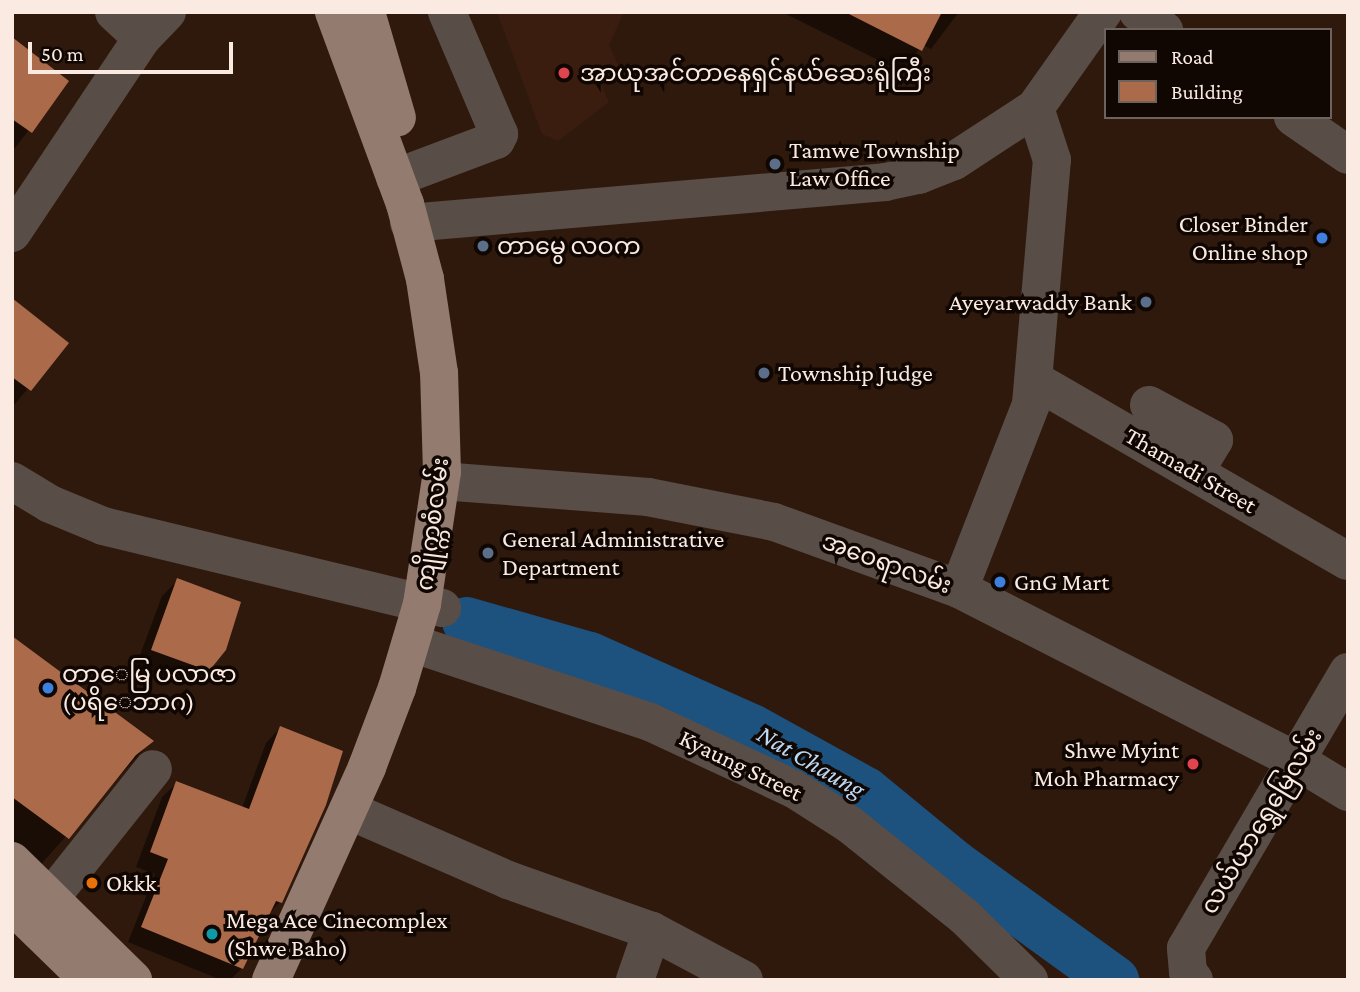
<!DOCTYPE html>
<html>
<head>
<meta charset="utf-8">
<style>
  body { margin:0 }
  #map { position:relative; width:1360px; height:992px; overflow:hidden; background:#2f190d; font-family:"Crimson Pro","Noto Sans Myanmar",serif }
  div>[style] { position:absolute }
  [style*='--x'] { left:calc(var(--x)*1px); top:calc(var(--y)*1px); width:calc(var(--w)*1px); rotate:calc(var(--a)*1deg) }
  .built>* { inset:0; background:#3a1d0e }
  .shadow>* { inset:0; background:#0007 }
  .river>* { height:49px; margin:-24.5px; padding:0 24.5px; transform-origin:24.5px; border-radius:24.5px; background:#1d527f }
  .building>* { inset:0; background:#ab6b4b }
  .minor>* { height:38px; margin:-19px; padding:0 19px; transform-origin:19px; border-radius:19px; background:#594d47 }
  .major>* { height:38px; margin:-19px; padding:0 19px; transform-origin:19px; border-radius:19px; background:#937b6f }
  .dots>* { width:19px; height:19px; translate:-50% -50%; box-sizing:border-box; border:4px solid #100703; border-radius:50% }
  span { translate:-50% -50%; white-space:nowrap; text-align:center; line-height:1.15; -webkit-text-stroke:7px #100703; paint-order:stroke }
  .poi-label { font-size:24px; color:#faeae2 }
  .left { translate:0 -50%; text-align:left }
  .right { translate:-100% -50%; text-align:right }
  .street-label { font-size:24px; color:#faeae2 }
  .water-label { font-size:26px; color:#bcd9f5; font-style:italic }
  .frame { position:absolute; inset:0; border:14px solid #faeae2; pointer-events:none }
  .legend { position:absolute; left:1104px; top:28px; width:228px; height:91px; box-sizing:border-box; background:#100703; border:2px solid #6e625c; margin:0; padding:9px 12px; list-style:none; font-size:21px; color:#faeae2 }
  .legend li { display:flex; align-items:center; gap:14px; height:35px }
  .legend b { width:35px; border:2px solid #6e625c }
  .scale { position:absolute; left:28px; top:42px; width:205px; height:32px; box-sizing:border-box; border:4px solid #faeae2; border-top:0; padding-left:9px; font-size:21px; line-height:24px; white-space:nowrap; color:#faeae2; -webkit-text-stroke:5px #100703; paint-order:stroke }
</style>
</head>
<body>
<div id="map">
  <div class="built">
    <div style="clip-path:polygon(497px 12px,624px 12px,609px 45px,620px 69px,598px 78px,609px 102px,558px 141px,542px 134px)"></div>
  </div>
  <div class="shadow">
    <div style="clip-path:polygon(782px 12px,959px 12px,931px 49px,923px 45px,900px 71px)"></div>
    <div style="clip-path:polygon(12px 39px,66px 82px,15px 148px,12px 147px)"></div>
    <div style="clip-path:polygon(12px 301px,67px 343px,13px 406px,12px 405px)"></div>
    <div style="clip-path:polygon(178px 580px,208px 670px,191px 686px,136px 666px,162px 596px)"></div>
    <div style="clip-path:polygon(12px 638px,151px 741px,35px 871px,12px 854px)"></div>
    <div style="clip-path:polygon(280px 728px,280px 902px,268px 914px,242px 968px,230px 980px,221px 980px,128px 942px,155px 874px,136px 867px,162px 797px,177px 783px,242px 808px,266px 743px)"></div>
  </div>
  <div class="river">
    <div style="--x:466;--y:621;--w:128;--a:15.9"></div>
    <div style="--x:589;--y:656;--w:177;--a:24"></div>
    <div style="--x:751;--y:728;--w:130;--a:28.9"></div>
    <div style="--x:865;--y:791;--w:115;--a:39.4"></div>
    <div style="--x:954;--y:864;--w:198;--a:35.9"></div>
  </div>
  <div class="building">
    <div style="clip-path:polygon(845px 12px,942px 12px,922px 51px)"></div>
    <div style="clip-path:polygon(12px 37px,69px 81px,32px 133px,12px 119px)"></div>
    <div style="clip-path:polygon(12px 298px,69px 343px,31px 391px,12px 377px)"></div>
    <div style="clip-path:polygon(177px 578px,241px 602px,226px 650px,209px 671px,151px 650px)"></div>
    <div style="clip-path:polygon(12px 636px,154px 741px,136px 755px,69px 839px,12px 797px)"></div>
    <div style="clip-path:polygon(280px 726px,343px 751px,326px 805px,282px 903px,276px 901px,243px 969px,141px 927px,168px 859px,150px 852px,176px 781px,249px 809px)"></div>
  </div>
  <div class="minor">
    <div style="--x:114;--y:12;--w:38;--a:43"></div>
    <div style="--x:1138;--y:12;--w:32;--a:35"></div>
    <div style="--x:1293;--y:117;--w:67;--a:34.6"></div>
    <div style="--x:395;--y:178;--w:108;--a:-20.6"></div>
    <div style="--x:496;--y:140;--w:7;--a:-63"></div>
    <div style="--x:499;--y:134;--w:133;--a:-113.1"></div>
    <div style="--x:409;--y:223;--w:478;--a:-4.9"></div>
    <div style="--x:885;--y:182;--w:35;--a:-12"></div>
    <div style="--x:919;--y:175;--w:38;--a:-22"></div>
    <div style="--x:954;--y:161;--w:97;--a:-33.2"></div>
    <div style="--x:1035;--y:108;--w:118;--a:-54.7"></div>
    <div style="--x:12;--y:233;--w:234;--a:-56.3"></div>
    <div style="--x:142;--y:38;--w:36;--a:-46"></div>
    <div style="--x:1034;--y:380;--w:362;--a:30"></div>
    <div style="--x:1149;--y:405;--w:74;--a:28.3"></div>
    <div style="--x:1214;--y:440;--w:37;--a:121"></div>
    <div style="--x:12;--y:481;--w:44;--a:31.2"></div>
    <div style="--x:50;--y:504;--w:57;--a:22.5"></div>
    <div style="--x:103;--y:526;--w:349;--a:13.6"></div>
    <div style="--x:441;--y:481;--w:208;--a:4.4"></div>
    <div style="--x:648;--y:497;--w:128;--a:11.2"></div>
    <div style="--x:774;--y:522;--w:197;--a:19.9"></div>
    <div style="--x:959;--y:589;--w:379;--a:27"></div>
    <div style="--x:1297;--y:761;--w:60;--a:31.3"></div>
    <div style="--x:959;--y:589;--w:199;--a:-68.7"></div>
    <div style="--x:1031;--y:404;--w:245;--a:-85.1"></div>
    <div style="--x:1052;--y:160;--w:55;--a:-108.1"></div>
    <div style="--x:411;--y:643;--w:252;--a:18.3"></div>
    <div style="--x:650;--y:722;--w:159;--a:25"></div>
    <div style="--x:794;--y:789;--w:65;--a:32.5"></div>
    <div style="--x:849;--y:824;--w:149;--a:38.7"></div>
    <div style="--x:965;--y:917;--w:90;--a:44.5"></div>
    <div style="--x:348;--y:810;--w:175;--a:23.6"></div>
    <div style="--x:508;--y:880;--w:153;--a:19.5"></div>
    <div style="--x:652;--y:931;--w:104;--a:28"></div>
    <div style="--x:52;--y:896;--w:162;--a:-51.5"></div>
    <div style="--x:635;--y:980;--w:52;--a:-70.9"></div>
    <div style="--x:1194;--y:980;--w:10;--a:-127"></div>
    <div style="--x:1188;--y:972;--w:24;--a:-95"></div>
    <div style="--x:1186;--y:948;--w:320;--a:-59.6"></div>
  </div>
  <div class="major">
    <div style="--x:366;--y:12;--w:110;--a:73.7"></div>
    <div style="--x:12;--y:861;--w:170;--a:44.5"></div>
    <div style="--x:12;--y:905;--w:107;--a:44.2"></div>
    <div style="--x:271;--y:980;--w:234;--a:-65.7"></div>
    <div style="--x:367;--y:767;--w:85;--a:-69.2"></div>
    <div style="--x:397;--y:688;--w:88;--a:-73.4"></div>
    <div style="--x:422;--y:604;--w:134;--a:-81.4"></div>
    <div style="--x:442;--y:472;--w:99;--a:-91.7"></div>
    <div style="--x:439;--y:373;--w:95;--a:-98.5"></div>
    <div style="--x:425;--y:279;--w:78;--a:-104.9"></div>
    <div style="--x:405;--y:204;--w:205;--a:-110.3"></div>
  </div>
  <div class="dots">
    <div style="left:564px;top:73px;background:#e0444e"></div>
    <div style="left:775px;top:164px;background:#5c6f8a"></div>
    <div style="left:1322px;top:238px;background:#3f7fe0"></div>
    <div style="left:483px;top:246px;background:#5c6f8a"></div>
    <div style="left:1146px;top:302px;background:#5c6f8a"></div>
    <div style="left:764px;top:373px;background:#5c6f8a"></div>
    <div style="left:488px;top:553px;background:#5c6f8a"></div>
    <div style="left:1000px;top:582px;background:#3f7fe0"></div>
    <div style="left:48px;top:688px;background:#3f7fe0"></div>
    <div style="left:1193px;top:764px;background:#e0444e"></div>
    <div style="left:92px;top:883px;background:#e8710a"></div>
    <div style="left:212px;top:934px;background:#0f9aa8"></div>
  </div>
  <div class="poi-label">
    <span class="left" style="left:580px;top:73px">အာယုအင်တာနေရှင်နယ်ဆေးရုံကြီး</span>
    <span class="left" style="left:789px;top:164px">Tamwe Township<br>Law Office</span>
    <span class="right" style="left:1308px;top:238px">Closer Binder<br>Online shop</span>
    <span class="left" style="left:497px;top:246px">တာမွေ လဝက</span>
    <span class="right" style="left:1132px;top:302px">Ayeyarwaddy Bank</span>
    <span class="left" style="left:778px;top:373px">Township Judge</span>
    <span class="left" style="left:502px;top:553px">General Administrative<br>Department</span>
    <span class="left" style="left:1014px;top:582px">GnG Mart</span>
    <span class="left" style="left:62px;top:688px">တာေမြ ပလာဇာ<br>(ပရိေဘာဂ)</span>
    <span class="right" style="left:1179px;top:764px">Shwe Myint<br>Moh Pharmacy</span>
    <span class="left" style="left:106px;top:883px">Okkk</span>
    <span class="left" style="left:226px;top:934px">Mega Ace Cinecomplex<br>(Shwe Baho)</span>
  </div>
  <div class="street-label">
    <span style="left:1191px;top:470px;rotate:30deg">Thamadi Street</span>
    <span style="left:432px;top:524px;rotate:-83deg">ကျိုက္ကစံလမ်း</span>
    <span style="left:887px;top:563px;rotate:20deg">အဝေရာလမ်း</span>
    <span style="left:741px;top:765px;rotate:26deg">Kyaung Street</span>
    <span style="left:1261px;top:821px;rotate:-59deg">လယ်ယာရွှေမြေလမ်း</span>
  </div>
  <div class="water-label">
    <span style="left:811px;top:762px;rotate:30deg">Nat Chaung</span>
  </div>
  <div class="frame"></div>
  <ul class="legend">
  <li><b style="height:9px;background:#937b6f"></b>Road</li>
  <li><b style="height:19px;background:#ab6b4b"></b>Building</li>
  </ul>
  <div class="scale">50 m</div>
</div>
</body>
</html>
